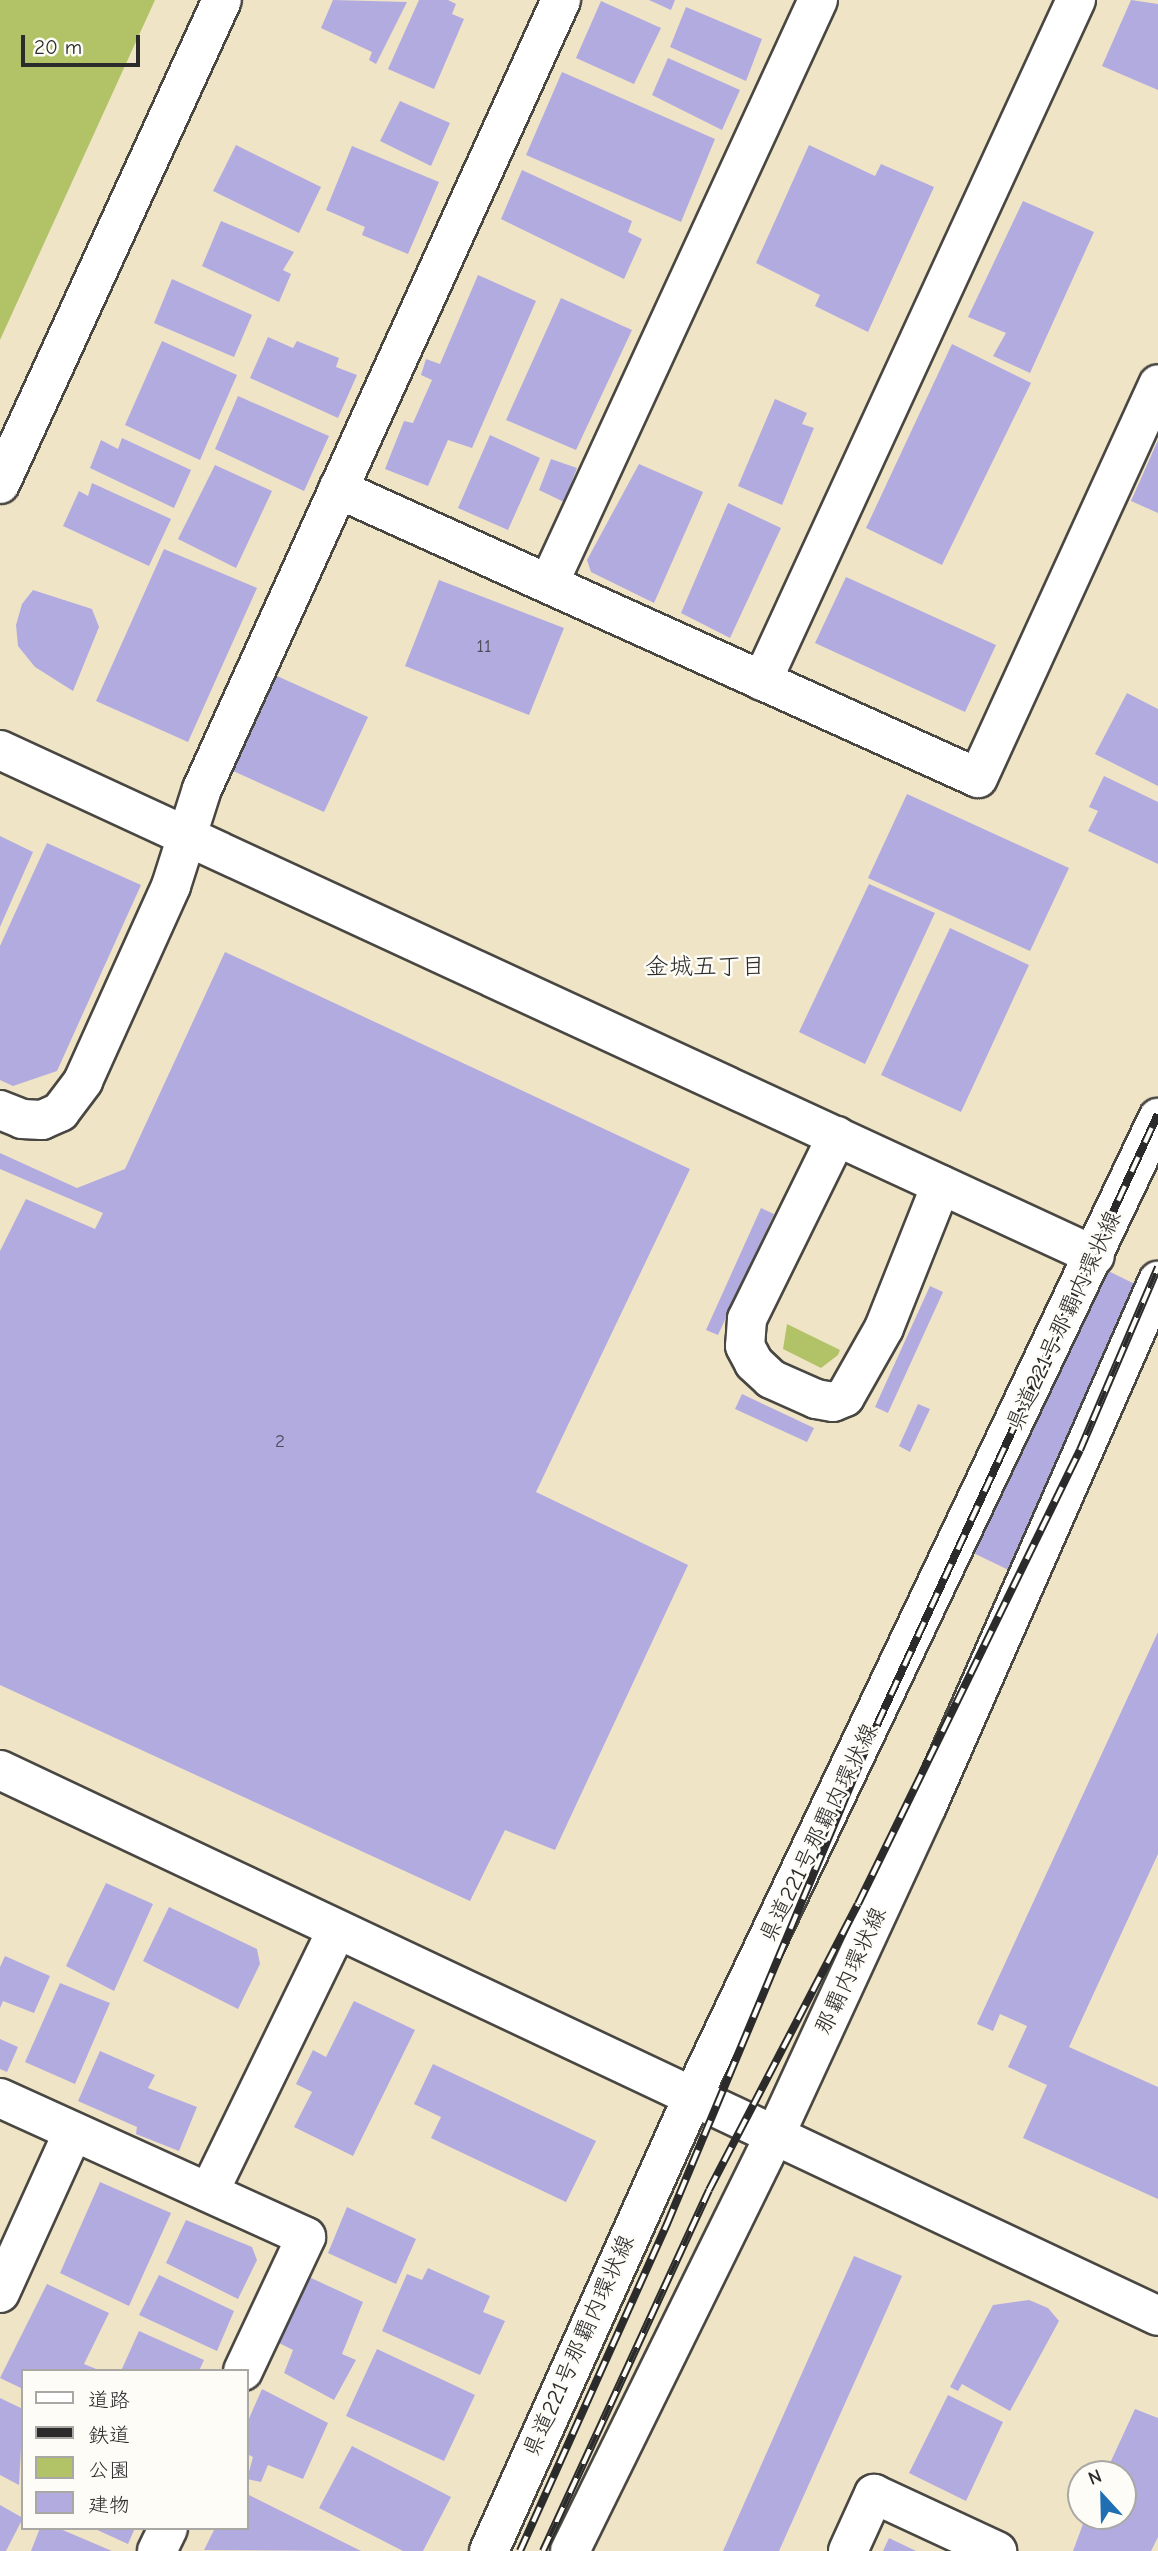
<!DOCTYPE html>
<html>
<head>
<meta charset="utf-8">
<style>
  body { margin:0 }
  #map { position:relative; width:1158px; height:2551px; overflow:hidden; background:#f0e4c7; font-family:"Comic Neue","Klee One",sans-serif }
  div>[style] { position:absolute }
  [style*='--x'] { left:calc(var(--x)*1px); top:calc(var(--y)*1px); width:calc(var(--w)*1px); rotate:calc(var(--a)*1deg) }
  .green>* { inset:0; background:#b2c367 }
  .building>* { inset:0; background:#b2abdf }
  .roads { filter:drop-shadow(2px 0 #494742) drop-shadow(-2px 0 #494742) drop-shadow(0 2px #494742) drop-shadow(0 -2px #494742) }
  .minor>* { height:38px; margin:-19px; padding:0 19px; transform-origin:19px; border-radius:19px; background:#fff }
  .major>* { height:38px; margin:-19px; padding:0 19px; transform-origin:19px; border-radius:19px; background:#fff }
  .rail>* { height:8px; margin-top:-4px; transform-origin:0; background:repeating-linear-gradient(90deg,#fdfcf7 0 16px,#2b2b2b 0 32px); box-sizing:border-box; border-block:2px solid #2b2b2b }
  span { translate:-50% -50%; white-space:nowrap; text-align:center; line-height:1.15; -webkit-text-stroke:5px #fdfcf7; paint-order:stroke }
  .number-label { font-size:19px; color:#4d4b58 }
  .number-label span { -webkit-text-stroke-width:0 }
  .street-label { font-size:23px; color:#2b2b2b }
  .neighbourhood-label { font-size:24px; color:#2b2b2b }
  .legend { position:absolute; left:21px; top:2369px; width:228px; height:161px; box-sizing:border-box; background:#fdfcf7; border:2px solid #a9a8a5; margin:0; padding:9px 12px; list-style:none; font-size:21px; color:#2b2b2b }
  .legend li { display:flex; align-items:center; gap:14px; height:35px }
  .legend b { width:35px; border:2px solid #a9a8a5 }
  .north { position:absolute; left:1067px; top:2460px; width:70px; height:70px; box-sizing:border-box; background:#fdfcf7; border:2px solid #a9a8a5; border-radius:50%; rotate:338deg; font-size:19px; font-weight:700; line-height:28px; text-align:center; color:#2b2b2b }
  .north::after { content:''; display:block; margin:auto; width:24px; height:32px; background:#1f6fb2; clip-path:polygon(50% 0,100% 100%,50% 72%,0 100%) }
  .scale { position:absolute; left:21px; top:35px; width:119px; height:32px; box-sizing:border-box; border:4px solid #2b2b2b; border-top:0; padding-left:9px; font-size:21px; line-height:24px; white-space:nowrap; color:#2b2b2b; -webkit-text-stroke:5px #fdfcf7; paint-order:stroke }
</style>
</head>
<body>
<div id="map">
  <div class="green">
    <div style="clip-path:polygon(0 0,155px 0,0 340px)"></div>
    <div style="clip-path:polygon(787px 1324px,840px 1350px,838px 1355px,821px 1368px,783px 1349px)"></div>
  </div>
  <div class="building">
    <div style="clip-path:polygon(333px 0,407px 2px,376px 64px,369px 60px,372px 52px,321px 28px)"></div>
    <div style="clip-path:polygon(419px 0,448px 0,456px 4px,452px 14px,464px 19px,434px 89px,388px 69px)"></div>
    <div style="clip-path:polygon(649px 0,675px 0,671px 10px)"></div>
    <div style="clip-path:polygon(1131px 0,1158px 4px,1158px 90px,1102px 66px)"></div>
    <div style="clip-path:polygon(601px 1px,661px 28px,634px 84px,576px 58px)"></div>
    <div style="clip-path:polygon(686px 7px,762px 39px,746px 81px,670px 47px)"></div>
    <div style="clip-path:polygon(668px 58px,740px 90px,722px 130px,652px 95px)"></div>
    <div style="clip-path:polygon(562px 72px,715px 139px,681px 222px,526px 155px)"></div>
    <div style="clip-path:polygon(400px 101px,450px 123px,431px 166px,380px 141px)"></div>
    <div style="clip-path:polygon(236px 145px,321px 187px,299px 233px,213px 191px)"></div>
    <div style="clip-path:polygon(809px 145px,875px 176px,881px 164px,934px 187px,868px 332px,815px 306px,820px 295px,756px 263px)"></div>
    <div style="clip-path:polygon(352px 146px,439px 182px,408px 254px,362px 235px,365px 227px,326px 210px)"></div>
    <div style="clip-path:polygon(522px 170px,632px 221px,628px 232px,642px 239px,624px 279px,501px 219px)"></div>
    <div style="clip-path:polygon(1023px 201px,1094px 232px,1030px 373px,993px 356px,1006px 333px,968px 317px)"></div>
    <div style="clip-path:polygon(221px 221px,294px 252px,283px 270px,291px 274px,279px 302px,202px 266px)"></div>
    <div style="clip-path:polygon(478px 275px,536px 301px,472px 448px,448px 440px,428px 486px,385px 469px,404px 421px,413px 423px,432px 380px,421px 375px,426px 359px,440px 364px)"></div>
    <div style="clip-path:polygon(172px 279px,252px 315px,234px 357px,154px 323px)"></div>
    <div style="clip-path:polygon(561px 298px,632px 330px,576px 450px,506px 420px)"></div>
    <div style="clip-path:polygon(268px 337px,293px 348px,297px 341px,339px 358px,336px 367px,357px 375px,338px 418px,250px 378px)"></div>
    <div style="clip-path:polygon(162px 341px,237px 375px,200px 460px,125px 425px)"></div>
    <div style="clip-path:polygon(952px 344px,1031px 383px,942px 565px,866px 528px)"></div>
    <div style="clip-path:polygon(238px 396px,329px 436px,304px 491px,215px 449px)"></div>
    <div style="clip-path:polygon(775px 399px,807px 413px,802px 424px,814px 428px,782px 505px,738px 486px)"></div>
    <div style="clip-path:polygon(490px 435px,540px 458px,508px 530px,458px 508px)"></div>
    <div style="clip-path:polygon(122px 438px,191px 470px,174px 508px,90px 468px,101px 440px,118px 449px)"></div>
    <div style="clip-path:polygon(1158px 440px,1158px 513px,1131px 501px)"></div>
    <div style="clip-path:polygon(551px 459px,577px 468px,564px 502px,539px 490px)"></div>
    <div style="clip-path:polygon(639px 464px,703px 492px,654px 603px,591px 572px,587px 560px)"></div>
    <div style="clip-path:polygon(215px 465px,272px 491px,236px 568px,178px 539px)"></div>
    <div style="clip-path:polygon(92px 483px,171px 519px,149px 566px,63px 526px,79px 491px,88px 496px)"></div>
    <div style="clip-path:polygon(728px 503px,781px 528px,730px 638px,681px 613px)"></div>
    <div style="clip-path:polygon(164px 549px,257px 588px,188px 742px,96px 701px)"></div>
    <div style="clip-path:polygon(846px 577px,996px 645px,965px 712px,815px 643px)"></div>
    <div style="clip-path:polygon(439px 580px,564px 628px,529px 715px,405px 666px)"></div>
    <div style="clip-path:polygon(33px 590px,92px 609px,99px 627px,73px 691px,35px 667px,18px 646px,16px 625px,22px 604px)"></div>
    <div style="clip-path:polygon(277px 676px,368px 717px,324px 812px,233px 771px)"></div>
    <div style="clip-path:polygon(1127px 693px,1158px 709px,1158px 786px,1095px 754px)"></div>
    <div style="clip-path:polygon(1104px 776px,1158px 802px,1158px 864px,1088px 831px,1098px 811px,1089px 807px)"></div>
    <div style="clip-path:polygon(907px 794px,1069px 868px,1030px 951px,868px 878px)"></div>
    <div style="clip-path:polygon(0 836px,33px 852px,0 927px)"></div>
    <div style="clip-path:polygon(47px 843px,141px 885px,57px 1071px,13px 1086px,0 1080px,0 946px)"></div>
    <div style="clip-path:polygon(869px 884px,935px 913px,865px 1064px,799px 1032px)"></div>
    <div style="clip-path:polygon(950px 928px,1029px 965px,961px 1112px,881px 1075px)"></div>
    <div style="clip-path:polygon(225px 952px,690px 1169px,536px 1492px,688px 1565px,555px 1850px,505px 1830px,470px 1901px,0 1685px,0 1251px,26px 1199px,95px 1229px,103px 1213px,0 1169px,0 1153px,77px 1188px,125px 1169px)"></div>
    <div style="clip-path:polygon(761px 1208px,774px 1214px,718px 1335px,706px 1330px)"></div>
    <div style="clip-path:polygon(1090px 1262px,1147px 1290px,1019px 1575px,963px 1548px)"></div>
    <div style="clip-path:polygon(930px 1286px,943px 1292px,888px 1413px,875px 1407px)"></div>
    <div style="clip-path:polygon(742px 1394px,814px 1428px,807px 1442px,735px 1409px)"></div>
    <div style="clip-path:polygon(918px 1404px,930px 1409px,910px 1452px,899px 1446px)"></div>
    <div style="clip-path:polygon(1158px 1632px,1158px 1854px,1069px 2047px,1158px 2087px,1158px 2199px,1023px 2138px,1047px 2085px,1008px 2067px,1027px 2026px,1000px 2014px,993px 2031px,977px 2024px)"></div>
    <div style="clip-path:polygon(106px 1883px,153px 1904px,114px 1991px,66px 1966px)"></div>
    <div style="clip-path:polygon(169px 1907px,257px 1949px,260px 1964px,238px 2009px,143px 1961px)"></div>
    <div style="clip-path:polygon(5px 1956px,50px 1976px,34px 2013px,3px 2001px,0 2008px,0 1967px)"></div>
    <div style="clip-path:polygon(60px 1983px,110px 2003px,75px 2084px,25px 2062px)"></div>
    <div style="clip-path:polygon(354px 2001px,415px 2030px,353px 2156px,294px 2127px,312px 2092px,296px 2084px,313px 2050px,326px 2057px)"></div>
    <div style="clip-path:polygon(0 2039px,18px 2047px,7px 2072px,0 2069px)"></div>
    <div style="clip-path:polygon(100px 2051px,155px 2075px,148px 2088px,197px 2107px,179px 2151px,136px 2134px,137px 2127px,78px 2101px)"></div>
    <div style="clip-path:polygon(433px 2064px,596px 2141px,566px 2202px,431px 2138px,441px 2117px,414px 2104px)"></div>
    <div style="clip-path:polygon(100px 2182px,171px 2213px,129px 2306px,60px 2273px)"></div>
    <div style="clip-path:polygon(347px 2207px,416px 2239px,396px 2284px,328px 2253px)"></div>
    <div style="clip-path:polygon(186px 2220px,252px 2247px,257px 2260px,238px 2299px,166px 2263px)"></div>
    <div style="clip-path:polygon(854px 2256px,902px 2276px,779px 2551px,723px 2551px)"></div>
    <div style="clip-path:polygon(428px 2268px,490px 2296px,483px 2312px,505px 2321px,480px 2375px,382px 2331px,407px 2274px,422px 2280px)"></div>
    <div style="clip-path:polygon(159px 2275px,234px 2311px,217px 2351px,139px 2315px)"></div>
    <div style="clip-path:polygon(309px 2277px,363px 2302px,342px 2354px,356px 2360px,334px 2400px,284px 2373px,293px 2350px,279px 2343px)"></div>
    <div style="clip-path:polygon(47px 2284px,109px 2313px,84px 2364px,101px 2371px,23px 2371px,23px 2389px,0 2378px)"></div>
    <div style="clip-path:polygon(1029px 2300px,1048px 2308px,1059px 2321px,1010px 2411px,962px 2384px,958px 2391px,950px 2387px,993px 2305px)"></div>
    <div style="clip-path:polygon(139px 2331px,204px 2360px,199px 2371px,121px 2371px)"></div>
    <div style="clip-path:polygon(377px 2349px,475px 2395px,444px 2461px,346px 2416px)"></div>
    <div style="clip-path:polygon(262px 2389px,328px 2423px,303px 2479px,268px 2465px,261px 2482px,247px 2479px,253px 2457px,247px 2454px,247px 2423px)"></div>
    <div style="clip-path:polygon(948px 2395px,1003px 2422px,966px 2501px,909px 2473px)"></div>
    <div style="clip-path:polygon(0 2398px,23px 2409px,19px 2485px,0 2475px)"></div>
    <div style="clip-path:polygon(1135px 2409px,1158px 2418px,1158px 2537px,1151px 2551px,1073px 2551px,1086px 2516px,1123px 2516px,1123px 2474px,1105px 2474px)"></div>
    <div style="clip-path:polygon(352px 2446px,451px 2497px,423px 2551px,403px 2551px,319px 2508px)"></div>
    <div style="clip-path:polygon(247px 2494px,361px 2551px,204px 2550px,215px 2528px,247px 2528px)"></div>
    <div style="clip-path:polygon(0 2505px,23px 2518px,6px 2551px,0 2551px)"></div>
    <div style="clip-path:polygon(40px 2528px,58px 2528px,112px 2551px,31px 2551px)"></div>
    <div style="clip-path:polygon(93px 2528px,135px 2528px,128px 2544px)"></div>
    <div style="clip-path:polygon(889px 2538px,916px 2551px,883px 2551px)"></div>
  </div>
  <div class="roads">
    <div class="minor">
      <div style="--x:0;--y:484;--w:532;--a:-65.36"></div>
      <div style="--x:338;--y:489;--w:702;--a:24.3"></div>
      <div style="--x:978;--y:778;--w:433;--a:-65.4"></div>
      <div style="--x:549;--y:583;--w:642;--a:-65.23"></div>
      <div style="--x:762;--y:681;--w:750;--a:-65.25"></div>
      <div style="--x:0;--y:750;--w:1206;--a:24.8"></div>
      <div style="--x:0;--y:1110;--w:24;--a:22"></div>
      <div style="--x:22;--y:1119;--w:20;--a:3"></div>
      <div style="--x:42;--y:1120;--w:20;--a:-24"></div>
      <div style="--x:60;--y:1112;--w:39;--a:-53"></div>
      <div style="--x:83;--y:1081;--w:214;--a:-65.7"></div>
      <div style="--x:171;--y:886;--w:102;--a:-72.3"></div>
      <div style="--x:202;--y:789;--w:867;--a:-65.53"></div>
      <div style="--x:837;--y:1136;--w:204;--a:116.2"></div>
      <div style="--x:747;--y:1319;--w:27;--a:94"></div>
      <div style="--x:745;--y:1346;--w:19;--a:62"></div>
      <div style="--x:754;--y:1363;--w:23;--a:43"></div>
      <div style="--x:771;--y:1379;--w:49;--a:24"></div>
      <div style="--x:816;--y:1399;--w:17;--a:10"></div>
      <div style="--x:833;--y:1402;--w:13;--a:-23"></div>
      <div style="--x:845;--y:1397;--w:79;--a:-60.5"></div>
      <div style="--x:884;--y:1328;--w:154;--a:-68.3"></div>
      <div style="--x:0;--y:1770;--w:1280;--a:25.24"></div>
      <div style="--x:0;--y:2098;--w:336;--a:24.4"></div>
      <div style="--x:306;--y:2237;--w:148;--a:115.2"></div>
      <div style="--x:209;--y:2192;--w:292;--a:-64"></div>
      <div style="--x:0;--y:2293;--w:177;--a:-65.6"></div>
      <div style="--x:157;--y:2551;--w:25;--a:-64"></div>
      <div style="--x:848;--y:2551;--w:63;--a:-65.5"></div>
      <div style="--x:874;--y:2494;--w:136;--a:24.9"></div>
    </div>
    <div class="major">
      <div style="--x:489;--y:2551;--w:501;--a:-65.84"></div>
      <div style="--x:694;--y:2094;--w:1081;--a:-64.57"></div>
      <div style="--x:570;--y:2551;--w:464;--a:-63.8"></div>
      <div style="--x:775;--y:2135;--w:362;--a:-65.2"></div>
      <div style="--x:927;--y:1806;--w:574;--a:-66.25"></div>
    </div>
  </div>
  <div class="rail">
    <div style="--x:520;--y:2551;--w:359;--a:-65.8"></div>
    <div style="--x:667;--y:2224;--w:511;--a:-67.3"></div>
    <div style="--x:864;--y:1753;--w:703;--a:-65.29"></div>
    <div style="--x:543;--y:2551;--w:397;--a:-65.3"></div>
    <div style="--x:709;--y:2190;--w:322;--a:-62.5"></div>
    <div style="--x:858;--y:1904;--w:505;--a:-63.94"></div>
    <div style="--x:1080;--y:1450;--w:199;--a:-66.9"></div>
  </div>
  <div class="number-label">
    <span style="left:484px;top:647px">11</span>
    <span style="left:280px;top:1442px">2</span>
  </div>
  <div class="street-label">
    <span style="left:1064px;top:1321px;rotate:-65deg">県道221号那覇内環状線</span>
    <span style="left:819px;top:1833px;rotate:-64deg">県道221号那覇内環状線</span>
    <span style="left:851px;top:1971px;rotate:-65deg">那覇内環状線</span>
    <span style="left:579px;top:2346px;rotate:-66deg">県道221号那覇内環状線</span>
  </div>
  <div class="neighbourhood-label">
    <span style="left:705px;top:967px">金城五丁目</span>
  </div>
  <ul class="legend">
  <li><b style="height:9px;background:#fff"></b>道路</li>
  <li><b style="height:9px;background:#2b2b2b"></b>鉄道</li>
  <li><b style="height:19px;background:#b2c367"></b>公園</li>
  <li><b style="height:19px;background:#b2abdf"></b>建物</li>
  </ul>
  <div class="north">N</div>
  <div class="scale">20 m</div>
</div>
</body>
</html>
